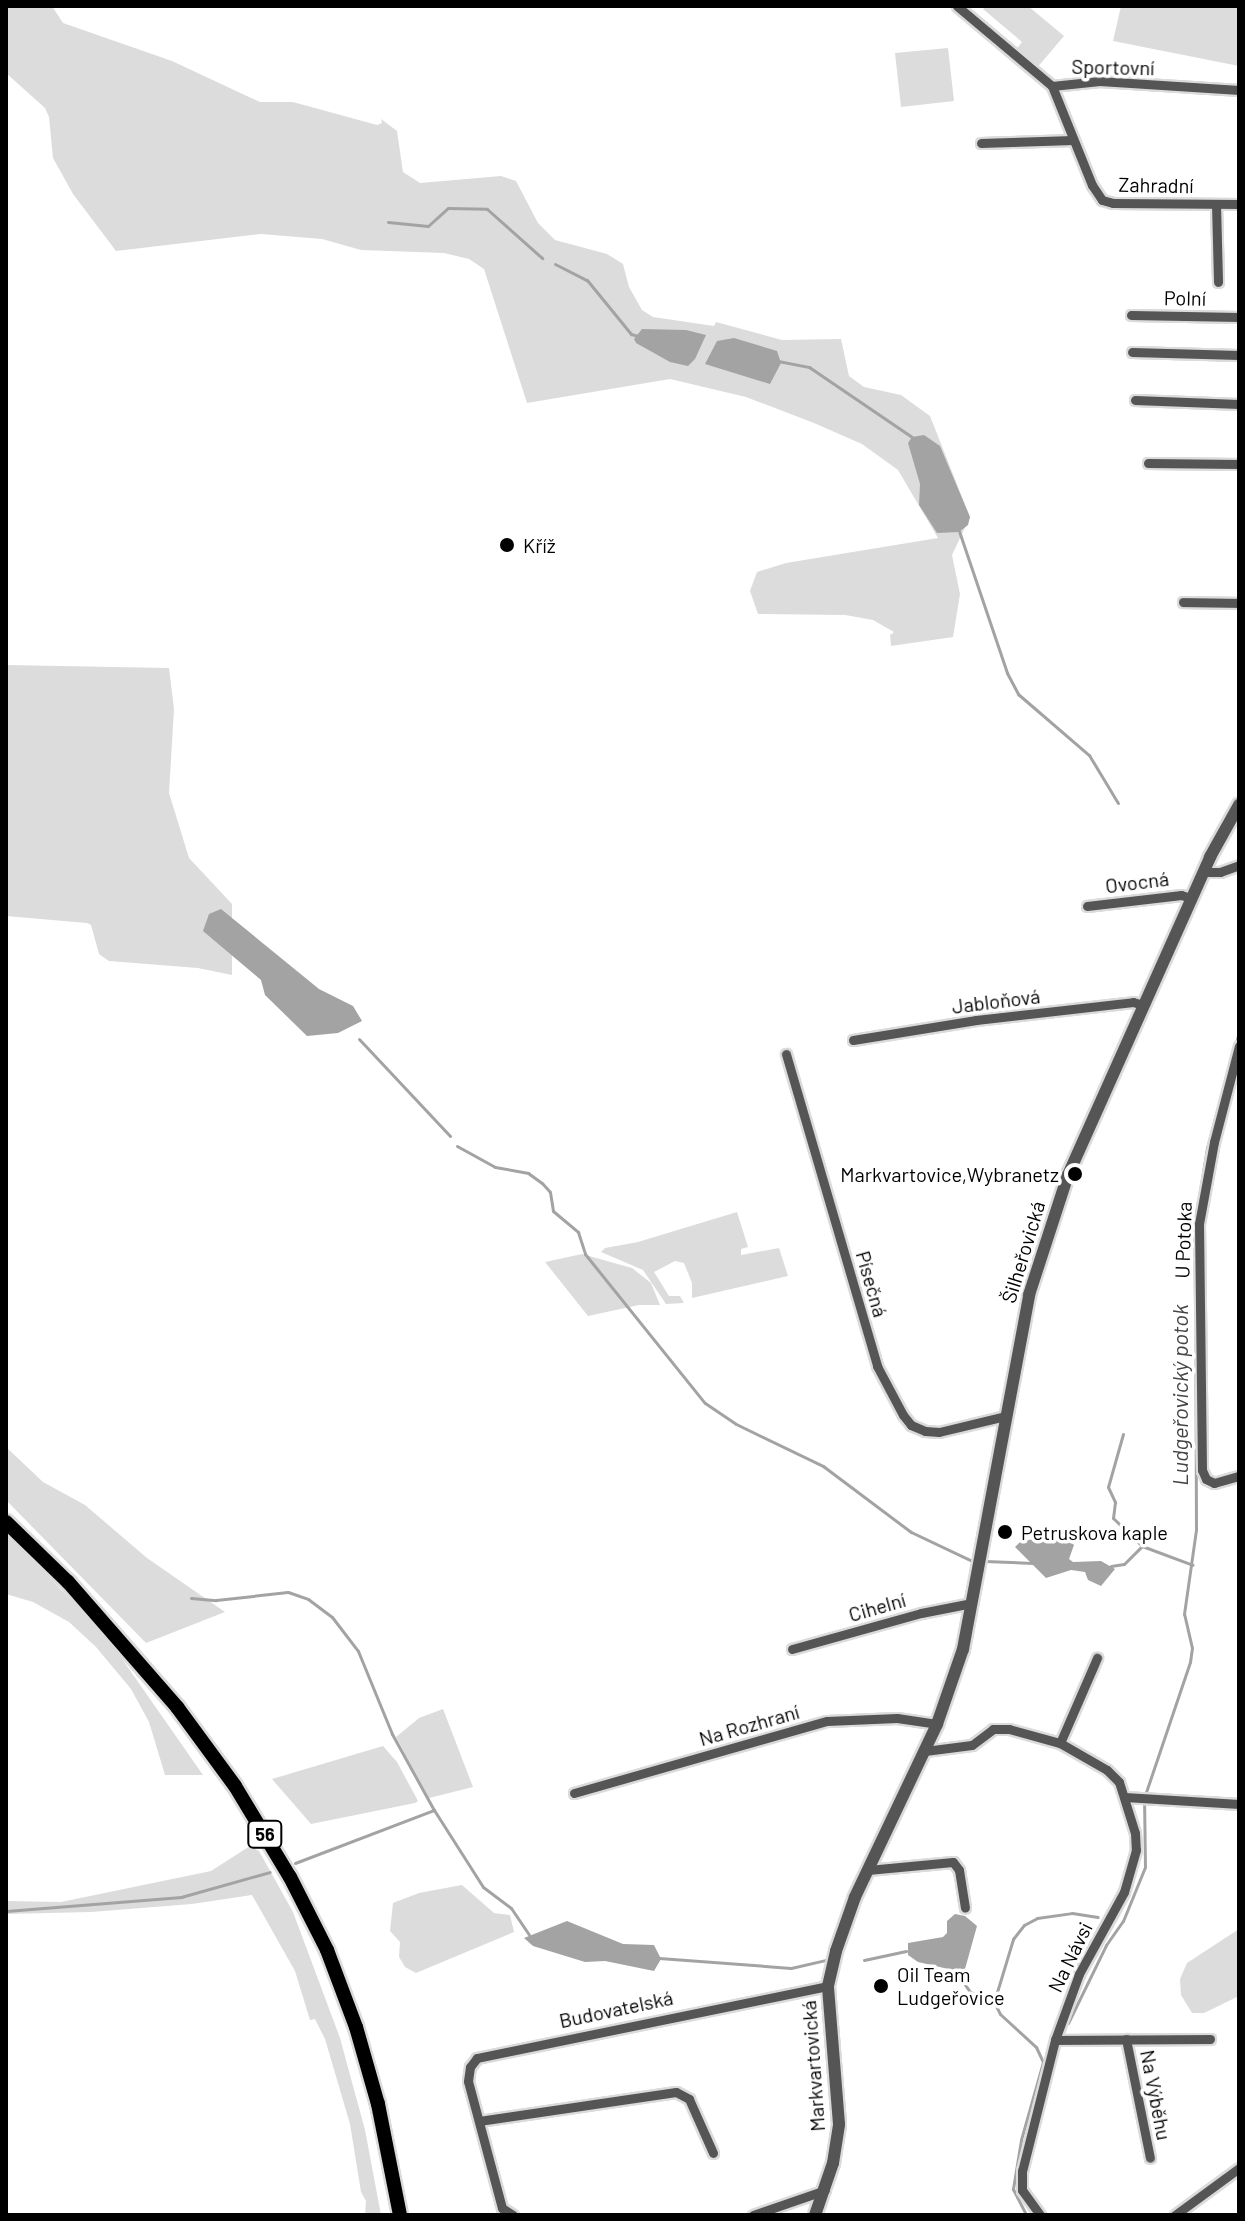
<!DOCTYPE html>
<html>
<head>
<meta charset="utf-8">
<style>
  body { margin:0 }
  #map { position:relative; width:1245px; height:2221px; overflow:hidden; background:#fff; font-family:Barlow,sans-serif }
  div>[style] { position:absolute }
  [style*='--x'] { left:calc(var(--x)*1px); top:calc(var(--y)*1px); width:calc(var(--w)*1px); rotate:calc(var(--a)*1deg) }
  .green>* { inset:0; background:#dcdcdc }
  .water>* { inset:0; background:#a3a3a3 }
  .stream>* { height:3px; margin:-1.5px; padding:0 1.5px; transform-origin:1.5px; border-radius:1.5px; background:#a3a3a3 }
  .roads { filter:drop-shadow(2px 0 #dbdbdb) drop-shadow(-2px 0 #dbdbdb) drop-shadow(0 2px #dbdbdb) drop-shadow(0 -2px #dbdbdb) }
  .minor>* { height:9px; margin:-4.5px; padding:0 4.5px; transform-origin:4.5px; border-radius:4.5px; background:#555 }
  .tertiary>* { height:12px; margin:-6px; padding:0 6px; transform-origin:6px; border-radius:6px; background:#555 }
  .primary>* { height:14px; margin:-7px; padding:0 7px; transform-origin:7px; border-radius:7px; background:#000 }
  .dots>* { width:22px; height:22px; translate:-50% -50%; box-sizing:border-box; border:4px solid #fff; border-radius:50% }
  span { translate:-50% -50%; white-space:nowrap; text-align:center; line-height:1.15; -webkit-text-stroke:7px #fff; paint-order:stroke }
  .shield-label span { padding:2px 6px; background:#fff; border:2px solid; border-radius:6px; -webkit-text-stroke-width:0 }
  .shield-label { font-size:18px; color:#000; font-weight:700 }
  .street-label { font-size:20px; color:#000 }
  .poi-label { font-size:20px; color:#000 }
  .left { translate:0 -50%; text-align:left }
  .right { translate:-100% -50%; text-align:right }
  .water-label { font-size:22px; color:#444; font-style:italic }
  .frame { position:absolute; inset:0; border:8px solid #000; pointer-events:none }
</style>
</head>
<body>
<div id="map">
  <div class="green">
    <div style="clip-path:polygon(6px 6px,52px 6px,63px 23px,172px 61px,260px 102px,293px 102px,377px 125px,382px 123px,381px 119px,397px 131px,403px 172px,420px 183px,501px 176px,516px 181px,538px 223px,555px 240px,607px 254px,623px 264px,629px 287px,642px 310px,653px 317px,714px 326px,716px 322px,782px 340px,841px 339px,849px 376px,864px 387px,901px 395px,930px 416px,970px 517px,952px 555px,960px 594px,953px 637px,891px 646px,890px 635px,894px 632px,873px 620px,845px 615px,758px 614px,750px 591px,757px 572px,786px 563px,938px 538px,898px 470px,862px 444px,814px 423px,746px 397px,670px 379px,527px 403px,484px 269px,469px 259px,444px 253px,361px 250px,322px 239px,261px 234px,116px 251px,73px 194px,53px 158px,49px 117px,45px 108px,6px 73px)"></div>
    <div style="clip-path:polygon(986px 6px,1028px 6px,1064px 36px,1036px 69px,1015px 51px,1022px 42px,983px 9px)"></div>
    <div style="clip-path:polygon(1121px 6px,1239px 6px,1239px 66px,1113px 41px)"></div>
    <div style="clip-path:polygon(948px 48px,954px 101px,901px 107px,895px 53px)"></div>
    <div style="clip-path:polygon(6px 665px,169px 668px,174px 709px,169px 793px,189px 858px,232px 904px,232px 975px,198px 968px,109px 961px,99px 954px,91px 925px,87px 923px,6px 916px)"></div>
    <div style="clip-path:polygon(737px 1212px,748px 1247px,741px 1249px,741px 1255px,779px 1248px,788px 1276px,692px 1298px,692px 1283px,684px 1263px,675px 1261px,654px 1272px,669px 1296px,680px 1296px,684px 1303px,666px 1304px,643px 1270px,601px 1252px,605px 1248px,638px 1242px)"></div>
    <div style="clip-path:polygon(582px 1254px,632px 1268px,651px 1283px,660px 1305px,639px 1305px,588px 1316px,545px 1262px)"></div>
    <div style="clip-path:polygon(6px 1447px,43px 1482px,85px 1505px,147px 1558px,225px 1612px,146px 1643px,6px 1500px)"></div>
    <div style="clip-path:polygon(6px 1533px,106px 1636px,203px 1775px,165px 1775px,149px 1722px,131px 1689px,96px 1647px,69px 1622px,33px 1602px,6px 1594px)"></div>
    <div style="clip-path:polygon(443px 1709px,473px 1787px,429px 1798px,396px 1737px,419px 1718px)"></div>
    <div style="clip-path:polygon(383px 1746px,397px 1762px,418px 1801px,415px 1803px,311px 1824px,272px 1779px)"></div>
    <div style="clip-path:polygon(250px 1846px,259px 1851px,293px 1912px,340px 2038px,365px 2130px,381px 2215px,365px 2215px,366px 2201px,361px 2192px,350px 2124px,325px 2039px,315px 2019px,310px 2020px,295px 1971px,252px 1895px,192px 1904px,91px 1912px,6px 1914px,6px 1901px,61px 1902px,211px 1871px)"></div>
    <div style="clip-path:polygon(462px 1885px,494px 1913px,510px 1915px,514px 1932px,416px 1973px,405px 1967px,399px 1957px,400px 1942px,390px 1931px,393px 1903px,419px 1893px)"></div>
    <div style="clip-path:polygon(1239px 1929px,1239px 1996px,1204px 2013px,1192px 2013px,1181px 1995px,1180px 1979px,1187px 1963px)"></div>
  </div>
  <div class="water">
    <div style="clip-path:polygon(642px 329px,686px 330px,706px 335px,695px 359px,688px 366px,670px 362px,636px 343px,634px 339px)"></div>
    <div style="clip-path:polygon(734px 338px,777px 351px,781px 363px,770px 384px,705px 364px,717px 341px)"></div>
    <div style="clip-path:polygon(924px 435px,940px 446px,970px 517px,968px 525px,959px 532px,937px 533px,919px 505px,920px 484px,908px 443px,912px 437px)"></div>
    <div style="clip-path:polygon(221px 909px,319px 989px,353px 1006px,362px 1021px,338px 1033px,307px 1036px,265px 995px,261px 980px,203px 931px,209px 914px)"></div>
    <div style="clip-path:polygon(1063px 1535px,1074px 1545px,1069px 1559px,1073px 1562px,1101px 1561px,1115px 1569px,1101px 1586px,1088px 1580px,1085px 1572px,1071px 1570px,1046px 1578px,1015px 1547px,1021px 1541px)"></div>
    <div style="clip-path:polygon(955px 1914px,965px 1916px,977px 1926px,965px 1969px,957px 1971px,918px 1962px,908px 1955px,908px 1943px,943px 1937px,947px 1933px,947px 1921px)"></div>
    <div style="clip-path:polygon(567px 1921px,623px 1944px,654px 1945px,661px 1959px,654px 1971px,605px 1961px,585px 1962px,533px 1946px,524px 1938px)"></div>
  </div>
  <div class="stream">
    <div style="--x:388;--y:222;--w:40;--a:5.7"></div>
    <div style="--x:428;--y:226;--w:27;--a:-42"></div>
    <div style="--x:448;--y:208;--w:39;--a:1"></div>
    <div style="--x:487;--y:209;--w:74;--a:41.7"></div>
    <div style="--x:555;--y:264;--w:36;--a:27"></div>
    <div style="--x:587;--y:280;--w:70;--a:50.8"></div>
    <div style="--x:631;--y:334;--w:7;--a:16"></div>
    <div style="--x:778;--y:361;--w:32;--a:11"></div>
    <div style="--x:809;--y:367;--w:128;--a:34.2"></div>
    <div style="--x:959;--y:531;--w:150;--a:71.3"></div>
    <div style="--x:1007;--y:673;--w:24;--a:62"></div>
    <div style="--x:1018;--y:694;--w:94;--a:40.7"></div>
    <div style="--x:1089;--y:755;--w:56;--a:58.9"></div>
    <div style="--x:359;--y:1039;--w:133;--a:46.8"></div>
    <div style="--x:457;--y:1146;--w:43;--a:28.9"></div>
    <div style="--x:495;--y:1167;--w:34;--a:10"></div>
    <div style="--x:528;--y:1173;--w:17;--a:36"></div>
    <div style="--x:542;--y:1183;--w:12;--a:48"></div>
    <div style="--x:550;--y:1192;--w:19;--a:81"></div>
    <div style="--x:553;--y:1211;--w:33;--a:40"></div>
    <div style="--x:578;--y:1232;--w:23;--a:72"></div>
    <div style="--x:585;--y:1254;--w:191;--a:51.2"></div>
    <div style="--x:705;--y:1403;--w:37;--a:34"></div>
    <div style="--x:736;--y:1424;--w:97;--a:25.8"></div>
    <div style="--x:823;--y:1466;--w:110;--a:36.9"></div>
    <div style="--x:911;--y:1532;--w:68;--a:25.4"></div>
    <div style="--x:1195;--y:1222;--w:75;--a:-80.8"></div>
    <div style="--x:1207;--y:1148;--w:120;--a:-74.6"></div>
    <div style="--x:1123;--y:1434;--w:55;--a:105.8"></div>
    <div style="--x:1108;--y:1487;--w:17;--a:65"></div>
    <div style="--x:1115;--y:1502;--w:16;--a:97"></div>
    <div style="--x:1113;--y:1518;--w:40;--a:44"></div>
    <div style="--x:985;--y:1561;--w:48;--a:2.4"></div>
    <div style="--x:1111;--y:1566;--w:13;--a:-9"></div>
    <div style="--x:1124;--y:1564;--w:25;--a:-45"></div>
    <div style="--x:1142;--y:1546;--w:54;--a:20.4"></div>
    <div style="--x:191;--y:1598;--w:25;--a:5"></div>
    <div style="--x:216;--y:1600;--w:72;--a:-6.3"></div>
    <div style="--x:288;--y:1592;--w:21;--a:19"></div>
    <div style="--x:308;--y:1599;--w:30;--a:37"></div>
    <div style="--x:332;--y:1617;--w:43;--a:52.6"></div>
    <div style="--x:358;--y:1651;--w:90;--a:67.7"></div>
    <div style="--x:392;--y:1734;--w:87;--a:61.1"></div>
    <div style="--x:434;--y:1810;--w:91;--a:57.5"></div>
    <div style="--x:483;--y:1887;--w:35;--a:37"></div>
    <div style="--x:511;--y:1908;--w:32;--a:56"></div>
    <div style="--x:295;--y:1863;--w:149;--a:-20.9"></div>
    <div style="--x:6;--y:1911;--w:176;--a:-4.6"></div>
    <div style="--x:181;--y:1897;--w:92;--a:-15.7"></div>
    <div style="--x:659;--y:1958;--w:132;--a:4.3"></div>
    <div style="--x:791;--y:1968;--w:35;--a:-13"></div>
    <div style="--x:864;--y:1960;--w:43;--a:-12.1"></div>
    <div style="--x:954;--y:1969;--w:28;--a:55"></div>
    <div style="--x:970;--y:1992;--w:26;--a:23"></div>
    <div style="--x:994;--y:2002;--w:13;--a:63"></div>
    <div style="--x:1000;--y:2014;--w:49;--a:42.5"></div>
    <div style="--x:1036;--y:2047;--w:17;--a:65"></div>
    <div style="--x:1043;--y:2062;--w:81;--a:105.8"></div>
    <div style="--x:1021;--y:2140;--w:50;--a:99.3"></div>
    <div style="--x:1013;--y:2189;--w:29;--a:63"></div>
    <div style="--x:994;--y:2002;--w:66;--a:-73.2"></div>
    <div style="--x:1013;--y:1939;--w:18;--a:-52"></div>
    <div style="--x:1024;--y:1925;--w:15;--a:-28"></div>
    <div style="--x:1037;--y:1918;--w:35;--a:-8"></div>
    <div style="--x:1072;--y:1913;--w:26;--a:9"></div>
    <div style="--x:1068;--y:2023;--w:87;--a:-64"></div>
    <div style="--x:1106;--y:1945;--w:29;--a:-55"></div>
    <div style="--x:1123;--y:1921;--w:58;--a:-67.8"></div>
    <div style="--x:1145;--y:1867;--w:69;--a:-90.8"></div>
    <div style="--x:1144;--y:1798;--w:144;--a:-71.3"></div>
    <div style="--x:1190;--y:1662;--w:14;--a:-82"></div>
    <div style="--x:1192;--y:1648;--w:35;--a:-103"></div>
    <div style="--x:1184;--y:1614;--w:85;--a:-81.9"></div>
    <div style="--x:1196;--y:1530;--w:292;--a:-90.2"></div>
  </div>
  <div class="roads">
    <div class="minor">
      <div style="--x:957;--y:6;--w:124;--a:40.1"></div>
      <div style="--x:1052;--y:86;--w:48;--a:-5.9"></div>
      <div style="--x:1100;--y:81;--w:139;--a:3.7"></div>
      <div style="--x:1052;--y:86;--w:107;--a:68"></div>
      <div style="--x:1092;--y:185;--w:18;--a:56"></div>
      <div style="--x:1102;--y:200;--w:11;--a:15"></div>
      <div style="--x:1113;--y:203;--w:126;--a:0.5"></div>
      <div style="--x:981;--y:143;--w:92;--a:-1.9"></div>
      <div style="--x:1216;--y:204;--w:78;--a:88.5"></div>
      <div style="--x:1131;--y:315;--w:108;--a:1.1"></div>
      <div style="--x:1132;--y:352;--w:107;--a:1.6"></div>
      <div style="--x:1135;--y:400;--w:104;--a:2.2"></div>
      <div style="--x:1148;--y:463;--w:91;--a:0.6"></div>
      <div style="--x:1183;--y:602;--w:56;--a:1"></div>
      <div style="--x:1203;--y:872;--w:17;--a:0"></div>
      <div style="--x:1220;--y:872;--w:20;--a:-20"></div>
      <div style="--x:1087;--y:906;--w:95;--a:-6.7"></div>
      <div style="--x:1181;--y:895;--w:10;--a:17"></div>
      <div style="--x:853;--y:1040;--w:125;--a:-9.2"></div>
      <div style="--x:976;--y:1020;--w:158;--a:-6.5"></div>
      <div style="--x:1133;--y:1002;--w:10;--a:17"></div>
      <div style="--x:1239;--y:1046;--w:99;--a:104.6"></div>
      <div style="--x:1214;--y:1142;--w:83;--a:100.4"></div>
      <div style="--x:1199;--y:1224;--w:246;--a:89.3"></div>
      <div style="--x:1202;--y:1470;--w:10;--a:66"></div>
      <div style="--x:1206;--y:1479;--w:9;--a:27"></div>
      <div style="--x:1214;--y:1483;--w:26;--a:-16"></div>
      <div style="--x:786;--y:1054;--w:325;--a:73.7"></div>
      <div style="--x:877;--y:1366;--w:55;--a:62"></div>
      <div style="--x:903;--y:1415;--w:13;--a:51"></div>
      <div style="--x:911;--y:1425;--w:15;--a:23"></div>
      <div style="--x:925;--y:1431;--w:14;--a:4"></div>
      <div style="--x:939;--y:1432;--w:68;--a:-13.6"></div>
      <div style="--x:792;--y:1649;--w:134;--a:-15.6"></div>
      <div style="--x:921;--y:1613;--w:52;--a:-11.1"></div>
      <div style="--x:1060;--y:1743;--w:93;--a:-66.5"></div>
      <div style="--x:925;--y:1751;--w:47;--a:-7.3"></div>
      <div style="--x:972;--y:1745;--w:26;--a:-37"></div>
      <div style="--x:993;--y:1729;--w:16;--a:0"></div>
      <div style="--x:1009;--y:1729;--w:53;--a:15.4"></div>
      <div style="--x:1060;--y:1743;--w:54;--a:29.9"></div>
      <div style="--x:1107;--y:1770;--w:17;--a:45"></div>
      <div style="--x:1119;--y:1782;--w:53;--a:72.6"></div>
      <div style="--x:1135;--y:1833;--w:17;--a:87"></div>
      <div style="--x:1136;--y:1850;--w:44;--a:105.9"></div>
      <div style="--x:1124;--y:1892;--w:94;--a:118.8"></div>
      <div style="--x:1079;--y:1974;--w:70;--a:110"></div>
      <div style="--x:1055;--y:2040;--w:135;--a:104.1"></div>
      <div style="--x:1022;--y:2171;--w:19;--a:90"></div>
      <div style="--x:1022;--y:2190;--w:31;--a:54"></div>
      <div style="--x:574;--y:1793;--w:263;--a:-15.9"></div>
      <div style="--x:827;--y:1721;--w:70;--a:-2.5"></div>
      <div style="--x:897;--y:1718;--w:40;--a:8.5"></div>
      <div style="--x:1125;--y:1797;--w:114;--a:3.5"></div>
      <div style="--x:868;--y:1870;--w:85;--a:-5.4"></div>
      <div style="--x:953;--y:1862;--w:10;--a:53"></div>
      <div style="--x:959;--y:1870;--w:38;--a:81"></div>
      <div style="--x:1126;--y:2039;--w:121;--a:78.6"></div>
      <div style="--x:1055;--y:2040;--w:155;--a:-0.4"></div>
      <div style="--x:479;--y:2121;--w:199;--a:-8.4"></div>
      <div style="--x:676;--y:2092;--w:15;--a:28"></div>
      <div style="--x:689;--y:2099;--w:59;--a:66"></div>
      <div style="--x:513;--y:2215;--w:13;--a:-148"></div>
      <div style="--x:502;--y:2208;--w:131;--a:-105"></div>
      <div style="--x:468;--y:2081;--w:14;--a:-82"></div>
      <div style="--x:470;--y:2067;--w:11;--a:-52"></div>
      <div style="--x:477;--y:2058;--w:358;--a:-11.6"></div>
      <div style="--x:753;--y:2215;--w:76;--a:-19.1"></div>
      <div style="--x:1175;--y:2215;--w:79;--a:-36.3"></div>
    </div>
    <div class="tertiary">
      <div style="--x:815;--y:2215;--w:55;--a:-70.9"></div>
      <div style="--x:833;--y:2163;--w:39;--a:-81"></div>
      <div style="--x:839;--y:2124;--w:138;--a:-94.6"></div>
      <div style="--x:828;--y:1986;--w:36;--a:-77"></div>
      <div style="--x:836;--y:1951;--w:57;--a:-70.6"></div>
      <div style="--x:855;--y:1897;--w:191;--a:-64.6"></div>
      <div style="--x:937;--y:1724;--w:79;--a:-70.9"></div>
      <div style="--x:963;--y:1649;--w:360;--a:-79.4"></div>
      <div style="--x:1029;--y:1295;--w:126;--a:-72"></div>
      <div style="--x:1068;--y:1175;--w:348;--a:-65.9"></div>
      <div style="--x:1210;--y:857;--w:60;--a:-60.9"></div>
    </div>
    <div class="primary">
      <div style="--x:6;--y:1522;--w:86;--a:44.1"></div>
      <div style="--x:68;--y:1582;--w:166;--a:48.9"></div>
      <div style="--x:177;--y:1707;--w:98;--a:53.7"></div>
      <div style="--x:235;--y:1786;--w:106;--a:58.9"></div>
      <div style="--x:290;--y:1877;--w:82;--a:63.1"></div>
      <div style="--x:327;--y:1950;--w:82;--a:69.4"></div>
      <div style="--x:356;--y:2027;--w:80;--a:74.1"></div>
      <div style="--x:378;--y:2104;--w:113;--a:78.8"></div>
    </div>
  </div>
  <div class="dots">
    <div style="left:507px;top:545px;background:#000"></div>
    <div style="left:1075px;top:1174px;background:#000"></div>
    <div style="left:1005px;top:1532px;background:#000"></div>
    <div style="left:881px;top:1986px;background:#000"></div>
  </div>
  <div class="shield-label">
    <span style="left:265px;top:1834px">56</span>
  </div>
  <div class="street-label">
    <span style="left:1113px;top:67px;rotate:1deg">Sportovní</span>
    <span style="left:1156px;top:185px;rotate:1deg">Zahradní</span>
    <span style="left:1185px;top:298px;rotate:1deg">Polní</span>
    <span style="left:1137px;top:882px;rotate:-7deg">Ovocná</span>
    <span style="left:996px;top:1001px;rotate:-7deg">Jabloňová</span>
    <span style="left:1183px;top:1240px;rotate:-88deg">U Potoka</span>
    <span style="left:1023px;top:1252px;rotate:-73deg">Šilheřovická</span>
    <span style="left:872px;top:1284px;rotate:74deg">Písečná</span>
    <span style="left:877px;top:1607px;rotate:-16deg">Cihelní</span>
    <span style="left:749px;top:1725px;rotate:-16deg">Na Rozhraní</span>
    <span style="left:1070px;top:1957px;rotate:-64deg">Na Návsi</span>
    <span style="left:616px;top:2009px;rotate:-12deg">Budovatelská</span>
    <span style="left:813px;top:2066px;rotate:-94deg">Markvartovická</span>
    <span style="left:1156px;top:2095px;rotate:79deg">Na Výběhu</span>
  </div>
  <div class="poi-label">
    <span class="left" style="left:523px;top:545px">Kříž</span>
    <span class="right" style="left:1059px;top:1174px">Markvartovice,Wybranetz</span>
    <span class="left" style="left:1021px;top:1532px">Petruskova kaple</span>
    <span class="left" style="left:897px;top:1986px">Oil Team<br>Ludgeřovice</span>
  </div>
  <div class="water-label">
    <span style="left:1180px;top:1395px;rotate:-90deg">Ludgeřovický potok</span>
  </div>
  <div class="frame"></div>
</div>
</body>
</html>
